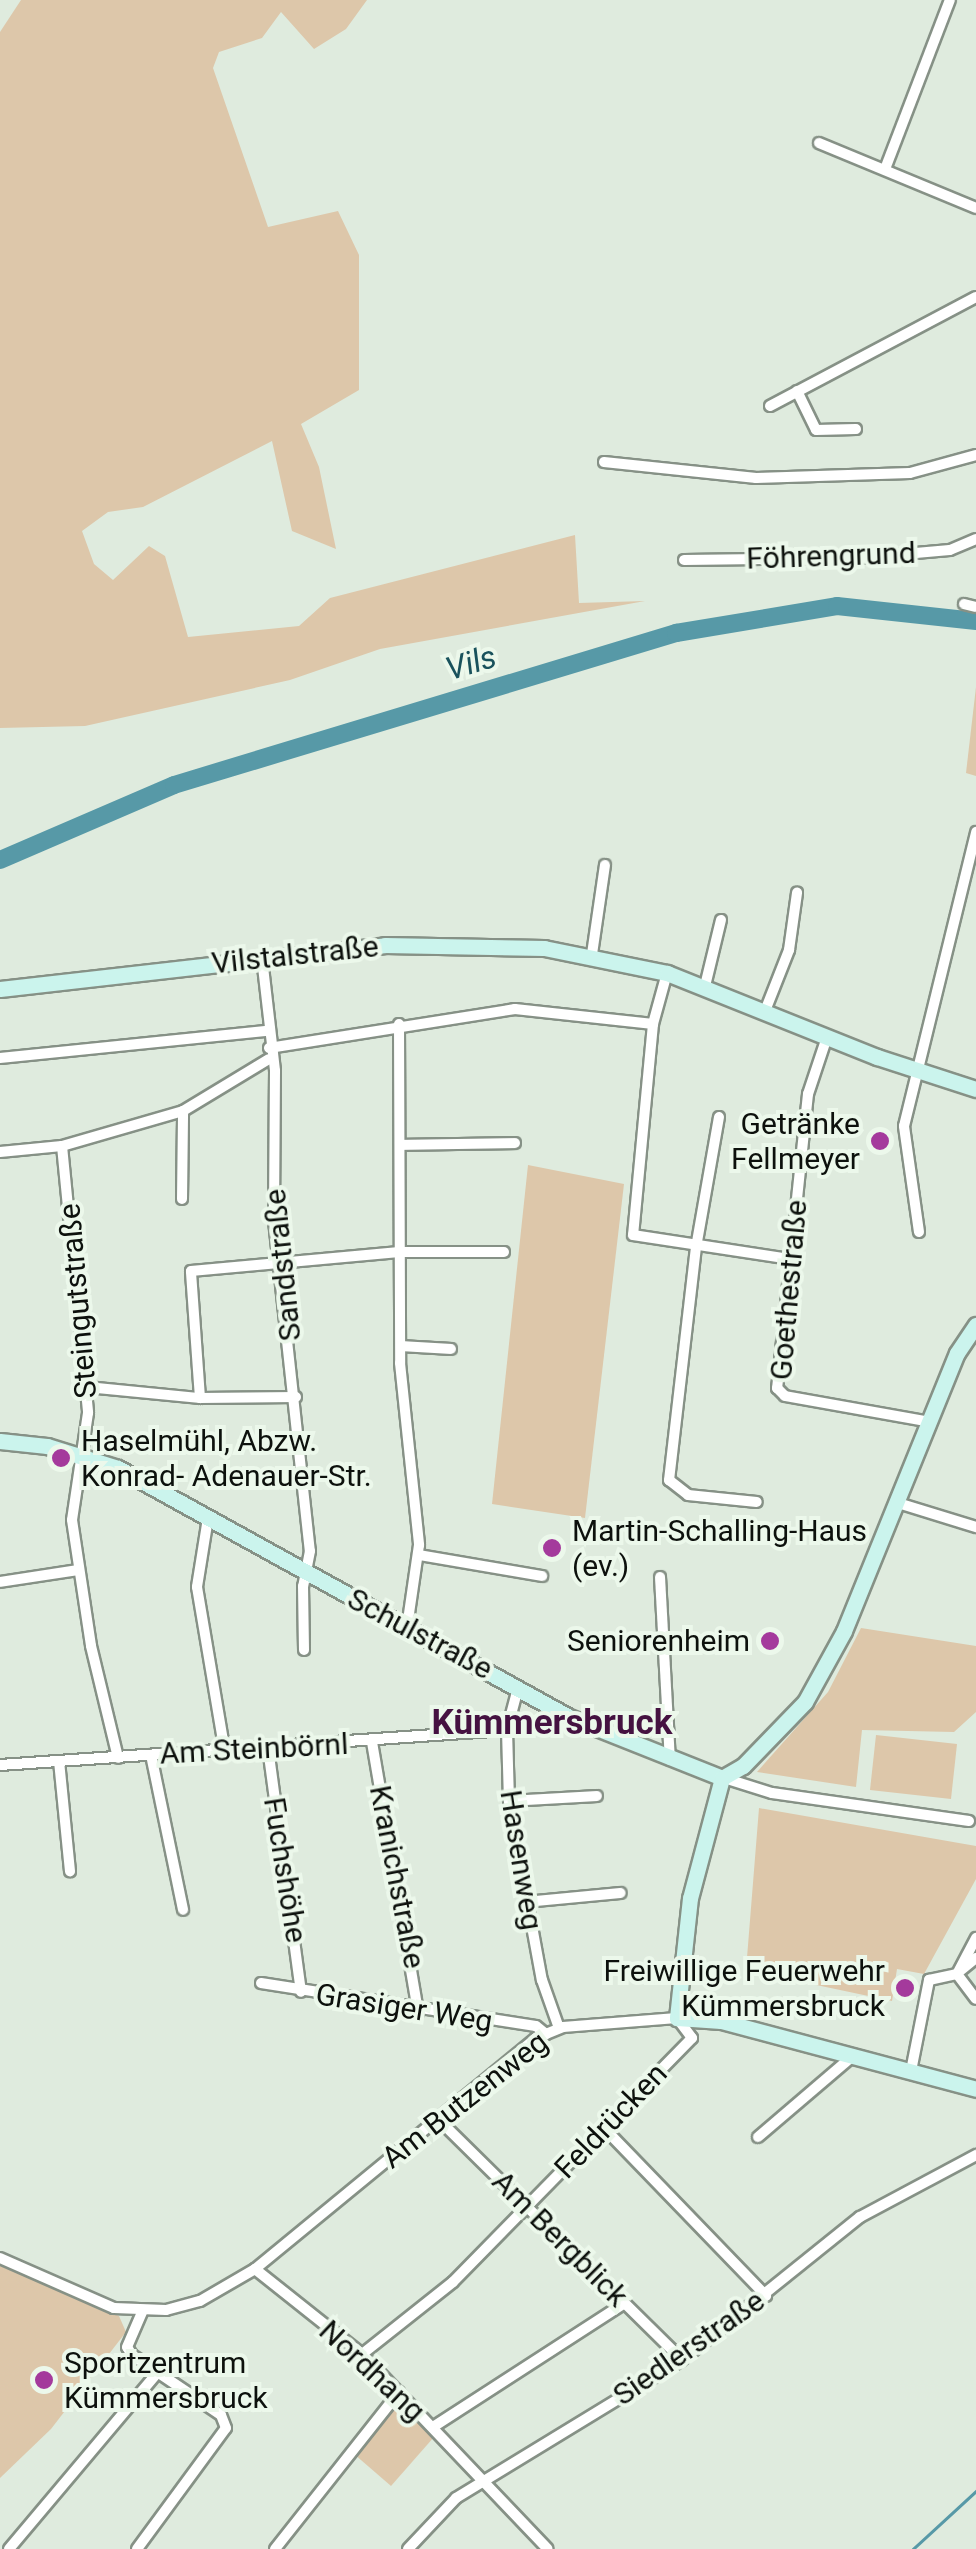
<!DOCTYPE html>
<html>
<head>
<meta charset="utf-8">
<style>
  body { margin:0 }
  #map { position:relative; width:976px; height:2549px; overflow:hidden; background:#dfebde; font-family:Roboto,sans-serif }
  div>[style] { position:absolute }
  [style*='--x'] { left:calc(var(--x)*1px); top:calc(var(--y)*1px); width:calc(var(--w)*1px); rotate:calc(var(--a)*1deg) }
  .green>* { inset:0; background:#ddc7aa }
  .stream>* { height:2.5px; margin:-1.25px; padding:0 1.25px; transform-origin:1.25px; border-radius:1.25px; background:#5799a7 }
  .river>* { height:18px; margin:-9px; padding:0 9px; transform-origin:9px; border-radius:9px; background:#5799a7 }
  .roads { filter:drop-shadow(2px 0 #869186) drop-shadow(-2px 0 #869186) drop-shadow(0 2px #869186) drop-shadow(0 -2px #869186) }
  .street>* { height:10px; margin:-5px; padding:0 5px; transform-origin:5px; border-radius:5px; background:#fff }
  .secondary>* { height:15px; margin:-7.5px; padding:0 7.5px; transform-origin:7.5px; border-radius:7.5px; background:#cbf4ed }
  .dots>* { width:28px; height:28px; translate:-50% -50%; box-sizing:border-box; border:5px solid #ecf8eb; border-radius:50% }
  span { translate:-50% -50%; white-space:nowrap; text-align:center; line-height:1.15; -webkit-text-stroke:8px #ecf8eb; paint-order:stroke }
  .street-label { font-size:30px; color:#0d110d }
  .poi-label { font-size:30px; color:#0d110d }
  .right { translate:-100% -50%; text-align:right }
  .left { translate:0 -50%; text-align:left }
  .water-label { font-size:32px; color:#19525c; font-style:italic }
  .quarter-label { font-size:35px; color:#451241; font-weight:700 }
</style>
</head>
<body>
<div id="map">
  <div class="green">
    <div style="clip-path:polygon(21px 0,367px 0,346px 29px,314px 49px,281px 12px,262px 38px,219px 52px,213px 68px,268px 227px,338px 211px,359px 255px,359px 390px,301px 424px,319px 467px,336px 549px,292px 531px,272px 441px,143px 507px,108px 512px,82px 531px,94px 564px,113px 580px,149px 546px,165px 556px,188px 637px,299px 626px,330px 598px,575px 535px,579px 603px,645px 601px,380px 649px,290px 680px,85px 726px,0 728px,0 32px)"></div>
    <div style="clip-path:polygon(976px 687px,976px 776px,966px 773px)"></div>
    <div style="clip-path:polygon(528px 1165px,624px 1184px,585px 1518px,492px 1504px)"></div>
    <div style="clip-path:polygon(861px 1628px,976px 1646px,976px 1712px,954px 1732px,862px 1730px,856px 1787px,757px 1772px,828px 1692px)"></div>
    <div style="clip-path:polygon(876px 1735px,957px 1744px,951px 1799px,870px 1790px)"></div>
    <div style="clip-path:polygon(759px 1808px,976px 1846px,976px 1879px,924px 1974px,897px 1969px,892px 2001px,746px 1970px)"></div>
    <div style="clip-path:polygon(0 2264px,119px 2316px,126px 2332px,51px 2429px,0 2478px)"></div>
    <div style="clip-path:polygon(397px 2405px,434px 2437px,391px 2486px,354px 2454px)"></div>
  </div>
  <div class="stream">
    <div style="--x:913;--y:2549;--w:86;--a:-42.6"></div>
  </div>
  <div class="river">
    <div style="--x:0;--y:860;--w:189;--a:-23.3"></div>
    <div style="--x:174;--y:785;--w:525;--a:-16.85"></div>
    <div style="--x:676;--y:633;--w:163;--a:-9.5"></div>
    <div style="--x:837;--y:606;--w:140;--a:6.2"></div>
  </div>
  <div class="roads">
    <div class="street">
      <div style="--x:819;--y:143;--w:170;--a:22.5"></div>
      <div style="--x:885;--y:169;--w:181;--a:-69"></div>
      <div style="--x:797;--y:391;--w:43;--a:64"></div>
      <div style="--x:816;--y:430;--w:40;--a:-1.4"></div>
      <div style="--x:770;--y:406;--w:233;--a:-27.9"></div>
      <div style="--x:604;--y:462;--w:153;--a:6"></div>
      <div style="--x:756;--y:478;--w:154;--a:-1.9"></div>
      <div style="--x:910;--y:473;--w:68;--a:-15.3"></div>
      <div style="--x:684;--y:560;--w:175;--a:-0.7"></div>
      <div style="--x:859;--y:558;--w:91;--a:-5"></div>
      <div style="--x:950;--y:550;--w:28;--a:-23"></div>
      <div style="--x:964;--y:604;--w:12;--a:14"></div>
      <div style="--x:592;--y:954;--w:90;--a:-81.7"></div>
      <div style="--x:262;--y:958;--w:114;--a:83.4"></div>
      <div style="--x:275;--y:1071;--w:150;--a:90.4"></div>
      <div style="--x:274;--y:1221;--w:332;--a:83.8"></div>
      <div style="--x:310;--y:1551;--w:36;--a:101"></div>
      <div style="--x:303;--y:1586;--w:64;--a:89.1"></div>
      <div style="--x:667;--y:973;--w:53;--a:105.4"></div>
      <div style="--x:653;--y:1024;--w:212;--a:95.4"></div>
      <div style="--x:633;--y:1235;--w:158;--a:8.7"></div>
      <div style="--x:705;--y:986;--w:68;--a:-76.4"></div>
      <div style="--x:765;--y:1011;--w:66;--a:-68.5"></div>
      <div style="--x:789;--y:950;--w:58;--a:-82"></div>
      <div style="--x:399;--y:1024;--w:339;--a:89.8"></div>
      <div style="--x:400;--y:1363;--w:183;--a:84"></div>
      <div style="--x:419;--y:1545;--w:83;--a:98.3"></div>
      <div style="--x:827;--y:1037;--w:60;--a:108.4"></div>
      <div style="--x:808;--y:1094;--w:296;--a:96"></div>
      <div style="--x:777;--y:1388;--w:11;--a:45"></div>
      <div style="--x:785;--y:1396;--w:148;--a:10.1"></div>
      <div style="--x:269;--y:1048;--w:249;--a:-9"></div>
      <div style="--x:515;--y:1009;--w:139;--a:6.2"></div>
      <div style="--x:0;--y:1058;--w:269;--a:-5.8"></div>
      <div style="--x:719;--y:1117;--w:132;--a:100"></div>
      <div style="--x:696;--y:1247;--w:235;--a:96.6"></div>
      <div style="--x:669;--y:1480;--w:24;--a:38"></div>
      <div style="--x:688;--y:1495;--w:69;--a:5.8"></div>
      <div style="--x:400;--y:1145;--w:115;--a:-1"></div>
      <div style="--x:62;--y:1146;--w:268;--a:84.4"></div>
      <div style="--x:88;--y:1413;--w:108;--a:98.5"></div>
      <div style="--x:72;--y:1520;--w:127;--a:81.4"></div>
      <div style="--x:91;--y:1646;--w:115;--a:76.4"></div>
      <div style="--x:0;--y:1152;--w:62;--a:-5.5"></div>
      <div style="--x:62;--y:1146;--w:126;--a:-16.1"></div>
      <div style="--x:183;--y:1111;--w:100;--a:-31.2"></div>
      <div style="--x:182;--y:1199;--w:88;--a:-89.3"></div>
      <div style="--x:919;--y:1232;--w:107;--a:-98.1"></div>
      <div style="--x:904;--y:1126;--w:303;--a:-76.2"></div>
      <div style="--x:401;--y:1346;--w:50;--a:3.4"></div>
      <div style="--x:87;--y:1387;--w:114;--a:5.6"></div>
      <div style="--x:200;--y:1398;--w:96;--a:-0.6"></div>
      <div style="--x:200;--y:1398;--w:127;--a:-94.1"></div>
      <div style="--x:191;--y:1271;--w:209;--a:-5.2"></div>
      <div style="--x:399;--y:1252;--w:105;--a:0"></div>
      <div style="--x:898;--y:1503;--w:82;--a:17.1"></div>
      <div style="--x:208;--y:1518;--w:70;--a:99.1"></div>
      <div style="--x:197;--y:1587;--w:161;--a:80.4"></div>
      <div style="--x:419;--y:1555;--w:125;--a:9.7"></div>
      <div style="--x:660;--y:1577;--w:183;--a:86.9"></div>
      <div style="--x:0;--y:1582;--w:79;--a:-8.7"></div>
      <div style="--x:518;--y:1688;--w:43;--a:104.7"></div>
      <div style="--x:507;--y:1730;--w:71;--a:88.4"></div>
      <div style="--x:509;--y:1801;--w:182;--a:79.6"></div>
      <div style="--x:542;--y:1980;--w:51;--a:70.5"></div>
      <div style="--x:372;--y:1742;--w:274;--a:80.3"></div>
      <div style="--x:268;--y:1748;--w:246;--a:82.3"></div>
      <div style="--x:151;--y:1755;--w:158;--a:78.3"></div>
      <div style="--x:59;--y:1761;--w:111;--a:84.3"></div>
      <div style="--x:0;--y:1765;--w:508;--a:-3.95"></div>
      <div style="--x:724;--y:1778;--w:50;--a:17.4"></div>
      <div style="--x:772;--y:1793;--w:199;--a:8.1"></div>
      <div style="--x:509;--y:1801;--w:88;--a:-3.3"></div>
      <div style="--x:525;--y:1902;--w:96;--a:-5.4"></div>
      <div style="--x:961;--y:1970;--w:19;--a:-39"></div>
      <div style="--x:957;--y:1974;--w:41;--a:-62.2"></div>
      <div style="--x:261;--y:1983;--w:278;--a:8.9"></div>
      <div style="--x:536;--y:2026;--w:13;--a:39"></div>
      <div style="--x:911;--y:2071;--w:93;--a:-78.8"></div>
      <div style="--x:929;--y:1980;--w:29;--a:-12"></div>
      <div style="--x:957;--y:1974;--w:31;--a:53"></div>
      <div style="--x:438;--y:2119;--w:343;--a:44.6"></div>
      <div style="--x:605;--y:2129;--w:232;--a:46"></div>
      <div style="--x:758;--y:2137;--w:126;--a:-40.5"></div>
      <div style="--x:0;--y:2258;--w:124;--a:23.7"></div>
      <div style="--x:114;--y:2308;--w:52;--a:2.2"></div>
      <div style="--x:166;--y:2310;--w:35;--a:-15"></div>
      <div style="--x:200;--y:2301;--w:64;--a:-30.2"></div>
      <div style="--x:255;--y:2269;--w:364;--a:-39.4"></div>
      <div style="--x:536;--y:2038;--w:29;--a:-22"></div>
      <div style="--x:563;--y:2027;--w:114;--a:-4.5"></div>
      <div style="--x:677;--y:2018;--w:25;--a:53"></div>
      <div style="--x:692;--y:2038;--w:342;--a:134.4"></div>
      <div style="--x:453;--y:2282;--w:116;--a:141.6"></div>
      <div style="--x:255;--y:2269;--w:137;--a:38.5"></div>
      <div style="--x:362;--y:2354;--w:269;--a:46.4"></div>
      <div style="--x:433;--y:2427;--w:226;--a:-32.9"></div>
      <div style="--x:9;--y:2549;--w:231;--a:-49.9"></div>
      <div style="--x:137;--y:2549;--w:150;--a:-53.7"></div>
      <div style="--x:226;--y:2428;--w:14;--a:-111"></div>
      <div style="--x:221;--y:2415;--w:107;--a:-146"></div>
      <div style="--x:132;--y:2355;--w:9;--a:-122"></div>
      <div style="--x:127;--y:2347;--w:40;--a:-66.6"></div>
      <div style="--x:275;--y:2549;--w:200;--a:-51.7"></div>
      <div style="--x:408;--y:2549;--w:70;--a:-46.7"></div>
      <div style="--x:456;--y:2498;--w:265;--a:-31.4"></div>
      <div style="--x:682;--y:2360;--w:228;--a:-38.8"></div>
      <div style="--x:860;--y:2217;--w:132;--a:-28.1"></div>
    </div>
    <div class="secondary">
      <div style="--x:0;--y:989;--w:388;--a:-6.5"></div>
      <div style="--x:385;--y:945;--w:159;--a:1.1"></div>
      <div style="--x:544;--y:948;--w:126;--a:11.5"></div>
      <div style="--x:667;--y:973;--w:226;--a:21.8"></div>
      <div style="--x:877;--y:1057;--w:104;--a:17.9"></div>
      <div style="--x:0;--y:1441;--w:47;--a:6.1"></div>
      <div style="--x:47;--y:1446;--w:74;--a:17.2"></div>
      <div style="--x:118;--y:1468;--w:515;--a:28.9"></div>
      <div style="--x:569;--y:1717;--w:165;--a:21.7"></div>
      <div style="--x:722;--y:1778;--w:124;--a:104.9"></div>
      <div style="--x:690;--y:1898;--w:121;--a:96.2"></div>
      <div style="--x:677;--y:2018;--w:44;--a:3.9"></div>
      <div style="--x:721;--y:2021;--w:264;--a:14.9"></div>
      <div style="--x:722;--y:1778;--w:24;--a:-30"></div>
      <div style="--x:743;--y:1766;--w:89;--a:-45.9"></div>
      <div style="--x:805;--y:1702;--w:81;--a:-61.2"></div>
      <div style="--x:844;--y:1631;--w:300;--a:-67.9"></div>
      <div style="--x:957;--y:1353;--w:34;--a:-56"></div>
    </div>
  </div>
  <div class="dots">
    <div style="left:880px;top:1141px;background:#a43a9c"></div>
    <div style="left:61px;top:1458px;background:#a43a9c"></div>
    <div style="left:552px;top:1548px;background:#a43a9c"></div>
    <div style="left:770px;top:1641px;background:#a43a9c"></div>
    <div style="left:905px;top:1988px;background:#a43a9c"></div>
    <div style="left:44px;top:2380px;background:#a43a9c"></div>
  </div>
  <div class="street-label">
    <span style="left:831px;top:556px;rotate:-2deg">Föhrengrund</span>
    <span style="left:295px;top:955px;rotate:-6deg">Vilstalstraße</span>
    <span style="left:283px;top:1265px;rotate:-96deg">Sandstraße</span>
    <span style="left:789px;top:1290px;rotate:-85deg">Goethestraße</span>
    <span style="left:78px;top:1301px;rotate:-95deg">Steingutstraße</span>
    <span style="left:420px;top:1634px;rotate:28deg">Schulstraße</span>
    <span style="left:254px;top:1749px;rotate:-3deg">Am Steinbörnl</span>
    <span style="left:521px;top:1860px;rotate:81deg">Hasenweg</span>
    <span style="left:285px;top:1870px;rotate:81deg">Fuchshöhe</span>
    <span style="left:397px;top:1877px;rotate:79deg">Kranichstraße</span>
    <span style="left:404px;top:2008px;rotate:9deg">Grasiger Weg</span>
    <span style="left:465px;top:2100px;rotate:-38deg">Am Butzenweg</span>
    <span style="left:611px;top:2121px;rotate:-46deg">Feldrücken</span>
    <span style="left:560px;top:2239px;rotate:45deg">Am Bergblick</span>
    <span style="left:689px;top:2348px;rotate:-35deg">Siedlerstraße</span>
    <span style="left:372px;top:2371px;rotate:43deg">Nordhang</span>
  </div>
  <div class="poi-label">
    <span class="right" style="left:860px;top:1141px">Getränke<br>Fellmeyer</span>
    <span class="left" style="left:81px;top:1458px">Haselmühl, Abzw.<br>Konrad- Adenauer-Str.</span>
    <span class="left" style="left:572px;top:1548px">Martin-Schalling-Haus<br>(ev.)</span>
    <span class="right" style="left:750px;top:1641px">Seniorenheim</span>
    <span class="right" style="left:885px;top:1988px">Freiwillige Feuerwehr<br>Kümmersbruck</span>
    <span class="left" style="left:64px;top:2380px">Sportzentrum<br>Kümmersbruck</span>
  </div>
  <div class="water-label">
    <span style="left:471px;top:663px;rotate:-17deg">Vils</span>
  </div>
  <div class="quarter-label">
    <span style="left:552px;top:1723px">Kümmersbruck</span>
  </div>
</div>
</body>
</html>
